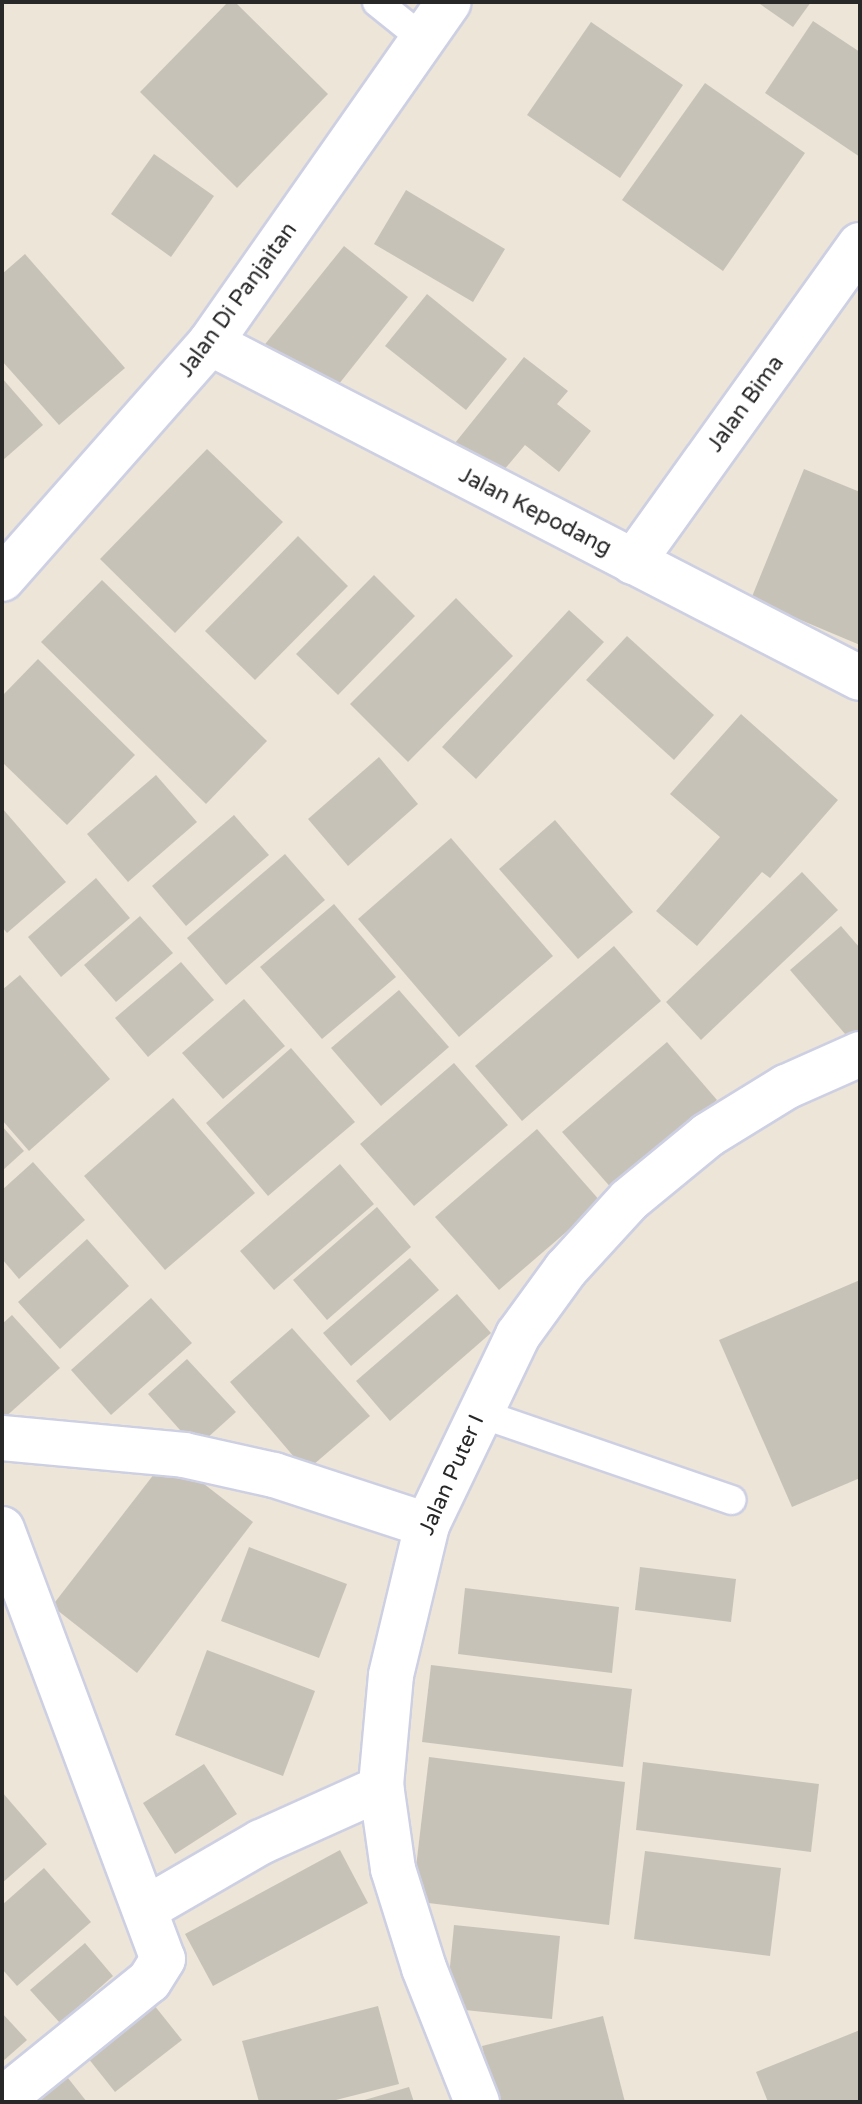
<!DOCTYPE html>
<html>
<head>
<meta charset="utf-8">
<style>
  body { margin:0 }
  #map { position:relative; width:862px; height:2104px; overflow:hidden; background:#ece5d8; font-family:"Varela Round",sans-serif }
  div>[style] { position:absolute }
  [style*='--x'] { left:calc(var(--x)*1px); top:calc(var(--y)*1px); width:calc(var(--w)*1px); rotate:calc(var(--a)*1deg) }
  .building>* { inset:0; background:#c7c2b8 }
  .roads { filter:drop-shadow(2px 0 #cdcfe3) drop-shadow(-2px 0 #cdcfe3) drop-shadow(0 2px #cdcfe3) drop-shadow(0 -2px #cdcfe3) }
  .service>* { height:28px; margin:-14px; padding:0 14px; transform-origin:14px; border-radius:14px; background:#fff }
  .minor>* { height:44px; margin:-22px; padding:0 22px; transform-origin:22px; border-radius:22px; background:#fff }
  .tertiary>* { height:44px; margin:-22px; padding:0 22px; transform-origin:22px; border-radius:22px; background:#fff }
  span { translate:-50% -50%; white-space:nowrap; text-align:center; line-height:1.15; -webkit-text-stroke:6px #fff; paint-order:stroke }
  .street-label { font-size:22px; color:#282828 }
  .frame { position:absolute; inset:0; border:4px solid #282828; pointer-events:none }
</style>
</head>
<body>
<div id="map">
  <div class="building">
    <div style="clip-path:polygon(228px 2px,235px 2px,328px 94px,237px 188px,140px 92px)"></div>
    <div style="clip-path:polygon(757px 2px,811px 2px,793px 27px)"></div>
    <div style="clip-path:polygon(813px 21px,860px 52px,860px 157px,765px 93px)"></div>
    <div style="clip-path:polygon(591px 22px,683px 85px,620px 178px,527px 115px)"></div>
    <div style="clip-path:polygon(705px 83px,805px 153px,723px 271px,622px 200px)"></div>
    <div style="clip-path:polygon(154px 154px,214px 196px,171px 257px,111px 214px)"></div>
    <div style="clip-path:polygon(406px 190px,505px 249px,473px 302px,374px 244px)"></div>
    <div style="clip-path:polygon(344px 246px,408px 297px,327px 399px,262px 348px)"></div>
    <div style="clip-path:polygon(25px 254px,125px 368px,59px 425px,2px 361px,2px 274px)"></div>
    <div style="clip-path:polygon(427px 294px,507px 359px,466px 410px,385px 346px)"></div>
    <div style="clip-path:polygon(524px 357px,568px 391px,557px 404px,591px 431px,559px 472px,525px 445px,498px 477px,455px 443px)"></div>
    <div style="clip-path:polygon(2px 378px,43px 425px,2px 461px)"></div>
    <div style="clip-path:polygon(207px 449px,283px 522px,175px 633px,100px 559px)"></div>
    <div style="clip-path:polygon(804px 469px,860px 492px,860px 645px,751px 599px)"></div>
    <div style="clip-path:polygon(298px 536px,348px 586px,255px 680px,205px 631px)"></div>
    <div style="clip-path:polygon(374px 575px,415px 616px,338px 695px,296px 654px)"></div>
    <div style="clip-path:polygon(102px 580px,267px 741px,206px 804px,41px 642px)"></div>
    <div style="clip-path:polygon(456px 598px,513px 656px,408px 762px,350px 704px)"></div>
    <div style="clip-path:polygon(569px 610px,604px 642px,476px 779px,442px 747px)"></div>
    <div style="clip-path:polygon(627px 636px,714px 715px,674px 760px,586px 680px)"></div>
    <div style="clip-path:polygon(38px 659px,135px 755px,67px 825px,2px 762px,2px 696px)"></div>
    <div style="clip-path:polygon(741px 714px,838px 800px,770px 878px,762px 872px,697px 946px,656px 911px,720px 837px,670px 794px)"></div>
    <div style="clip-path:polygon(379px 757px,418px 804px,348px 866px,308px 819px)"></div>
    <div style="clip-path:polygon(156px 775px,197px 822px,128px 882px,87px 834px)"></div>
    <div style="clip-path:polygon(2px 808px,66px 882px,7px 933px,2px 927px)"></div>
    <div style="clip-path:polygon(234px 815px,269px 855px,186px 926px,152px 886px)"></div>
    <div style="clip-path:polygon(555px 820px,633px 912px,578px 959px,499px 869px)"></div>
    <div style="clip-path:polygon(451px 838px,553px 956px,459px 1037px,358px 919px)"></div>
    <div style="clip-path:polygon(285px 854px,325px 900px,226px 985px,187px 938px)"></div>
    <div style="clip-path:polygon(802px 872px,838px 910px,701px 1040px,666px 1002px)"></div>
    <div style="clip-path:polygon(96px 878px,130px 918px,61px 977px,28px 937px)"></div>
    <div style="clip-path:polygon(334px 904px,396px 977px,322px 1039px,260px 967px)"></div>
    <div style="clip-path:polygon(140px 916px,173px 953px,116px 1002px,84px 965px)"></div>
    <div style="clip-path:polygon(841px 926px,860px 948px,860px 1035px,852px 1042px,790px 970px)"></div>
    <div style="clip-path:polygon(614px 946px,661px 1001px,522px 1121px,475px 1066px)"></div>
    <div style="clip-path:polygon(181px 962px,214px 1000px,148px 1057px,115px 1018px)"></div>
    <div style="clip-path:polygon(20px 975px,110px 1079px,29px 1151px,2px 1120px,2px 990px)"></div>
    <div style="clip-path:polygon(399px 990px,449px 1047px,381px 1106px,331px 1048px)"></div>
    <div style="clip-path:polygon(244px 999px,285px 1046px,223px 1099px,182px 1053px)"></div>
    <div style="clip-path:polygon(667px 1042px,717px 1100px,613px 1190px,562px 1132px)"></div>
    <div style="clip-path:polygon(291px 1048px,355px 1122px,268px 1196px,206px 1123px)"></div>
    <div style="clip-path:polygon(454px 1063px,508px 1125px,414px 1206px,360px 1144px)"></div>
    <div style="clip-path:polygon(173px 1098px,255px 1193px,165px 1270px,84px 1176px)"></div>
    <div style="clip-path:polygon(2px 1126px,24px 1151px,2px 1171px)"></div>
    <div style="clip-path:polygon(537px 1129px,601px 1202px,499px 1290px,435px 1217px)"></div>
    <div style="clip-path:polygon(33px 1162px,85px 1220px,19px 1279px,2px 1259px,2px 1190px)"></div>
    <div style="clip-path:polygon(340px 1164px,374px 1204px,274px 1290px,240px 1251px)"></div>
    <div style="clip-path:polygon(377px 1207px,411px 1247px,327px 1320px,293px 1280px)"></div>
    <div style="clip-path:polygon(87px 1239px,129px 1286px,60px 1349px,18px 1302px)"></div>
    <div style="clip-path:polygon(410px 1258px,439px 1290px,351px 1366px,323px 1333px)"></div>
    <div style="clip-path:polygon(860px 1280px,860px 1478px,792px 1507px,719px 1340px)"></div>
    <div style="clip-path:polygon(457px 1294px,491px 1333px,390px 1421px,356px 1381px)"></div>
    <div style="clip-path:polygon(151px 1298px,192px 1343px,111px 1415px,71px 1370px)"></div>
    <div style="clip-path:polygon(12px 1315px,60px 1368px,2px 1420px,2px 1324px)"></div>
    <div style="clip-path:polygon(292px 1328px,370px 1416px,306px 1471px,230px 1382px)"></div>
    <div style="clip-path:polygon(187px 1359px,236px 1412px,196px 1448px,148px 1394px)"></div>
    <div style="clip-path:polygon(168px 1456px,253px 1522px,137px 1673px,52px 1606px)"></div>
    <div style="clip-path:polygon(249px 1547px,347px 1584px,319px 1658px,221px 1621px)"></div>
    <div style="clip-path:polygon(640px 1567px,736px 1579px,731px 1622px,635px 1610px)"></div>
    <div style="clip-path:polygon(465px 1588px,619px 1607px,612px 1673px,458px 1654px)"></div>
    <div style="clip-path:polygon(207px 1650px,315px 1691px,283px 1776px,175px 1735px)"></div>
    <div style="clip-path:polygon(431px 1665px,632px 1689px,623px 1767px,422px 1742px)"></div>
    <div style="clip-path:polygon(429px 1757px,625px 1782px,609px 1925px,412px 1901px)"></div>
    <div style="clip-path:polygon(643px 1762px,819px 1784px,811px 1852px,636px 1830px)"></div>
    <div style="clip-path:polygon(204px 1764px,237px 1814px,175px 1854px,143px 1803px)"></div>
    <div style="clip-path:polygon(2px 1792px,47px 1844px,2px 1883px)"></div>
    <div style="clip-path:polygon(340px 1850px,368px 1903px,213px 1986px,185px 1934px)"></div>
    <div style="clip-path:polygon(645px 1851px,781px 1868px,770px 1956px,634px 1939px)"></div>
    <div style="clip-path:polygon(44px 1868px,91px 1922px,17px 1986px,2px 1969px,2px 1905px)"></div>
    <div style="clip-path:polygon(454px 1925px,560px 1936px,552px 2019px,446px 2008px)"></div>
    <div style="clip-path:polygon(85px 1943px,113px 1976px,60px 2023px,30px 1990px)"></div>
    <div style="clip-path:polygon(154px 2005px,182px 2040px,115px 2092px,88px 2058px)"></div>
    <div style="clip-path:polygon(378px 2006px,399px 2084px,328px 2102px,259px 2102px,242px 2041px)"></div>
    <div style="clip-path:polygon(2px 2013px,27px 2040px,2px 2062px)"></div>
    <div style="clip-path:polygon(603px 2016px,625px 2102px,496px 2102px,482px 2046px)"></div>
    <div style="clip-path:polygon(860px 2030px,860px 2102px,768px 2102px,756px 2072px)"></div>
    <div style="clip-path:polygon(60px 2068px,87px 2102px,17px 2102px)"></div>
    <div style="clip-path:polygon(409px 2087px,414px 2102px,361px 2102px,361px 2101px)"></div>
  </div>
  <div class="roads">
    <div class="service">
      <div style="--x:377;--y:2;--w:59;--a:38.8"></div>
      <div style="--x:479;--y:1413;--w:267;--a:19"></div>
    </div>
    <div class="minor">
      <div style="--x:210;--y:343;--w:731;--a:27.27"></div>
      <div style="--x:633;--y:562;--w:390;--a:-54.4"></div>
      <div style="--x:2;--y:1438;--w:183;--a:5.3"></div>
      <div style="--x:184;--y:1455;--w:92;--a:12.5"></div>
      <div style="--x:274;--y:1475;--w:161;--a:18.1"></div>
      <div style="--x:2;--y:1529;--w:459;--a:69.5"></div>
      <div style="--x:163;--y:1959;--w:26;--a:122"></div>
      <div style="--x:149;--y:1981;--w:189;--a:141"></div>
      <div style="--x:147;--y:1908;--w:132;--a:-30.1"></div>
      <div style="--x:261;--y:1842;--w:132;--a:-24.2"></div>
      <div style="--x:477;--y:2102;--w:144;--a:-111.6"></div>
      <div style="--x:424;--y:1968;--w:104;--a:-107.4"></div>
      <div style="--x:393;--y:1869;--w:85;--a:-98.1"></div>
      <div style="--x:381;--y:1785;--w:110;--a:-84.8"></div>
      <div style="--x:391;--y:1675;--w:154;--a:-76.5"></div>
      <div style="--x:427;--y:1525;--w:211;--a:-64.4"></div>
      <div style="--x:518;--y:1335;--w:82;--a:-54"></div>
      <div style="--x:566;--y:1269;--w:93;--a:-47.6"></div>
      <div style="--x:629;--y:1200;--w:102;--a:-39.4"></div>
      <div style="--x:708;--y:1135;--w:92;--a:-31.6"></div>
      <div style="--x:786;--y:1087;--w:81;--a:-24"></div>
    </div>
    <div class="tertiary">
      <div style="--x:2;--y:579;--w:315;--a:-48.6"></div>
      <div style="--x:210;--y:343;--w:416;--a:-55"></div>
    </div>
  </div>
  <div class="street-label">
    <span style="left:238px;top:300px;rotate:-54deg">Jalan Di Panjaitan</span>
    <span style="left:746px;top:404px;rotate:-54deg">Jalan Bima</span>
    <span style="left:535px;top:512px;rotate:27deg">Jalan Kepodang</span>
    <span style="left:452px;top:1475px;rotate:-66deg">Jalan Puter I</span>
  </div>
  <div class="frame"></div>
</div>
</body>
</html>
